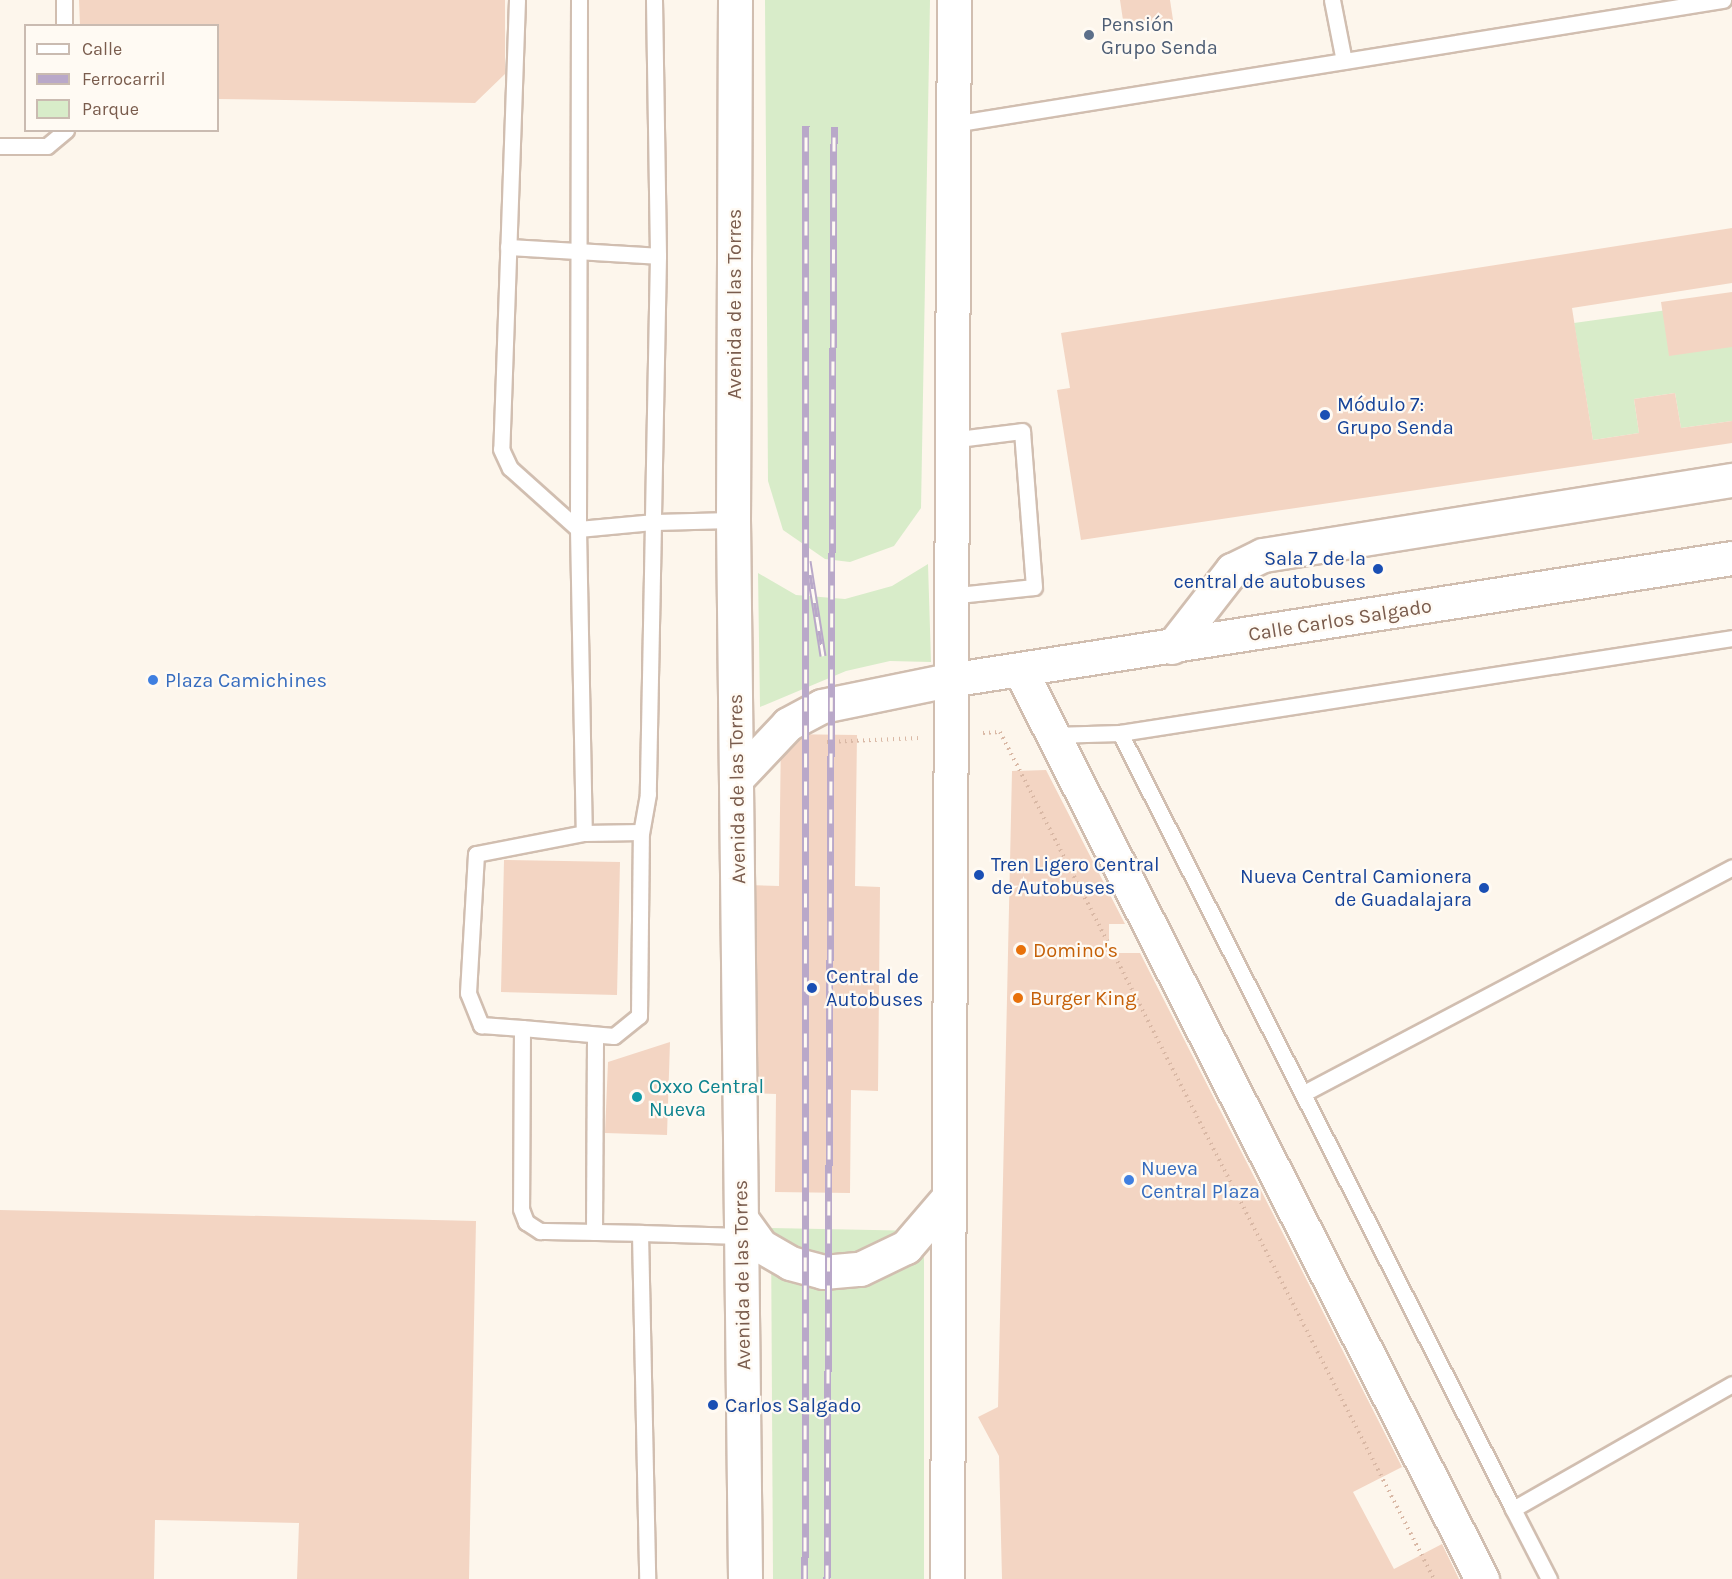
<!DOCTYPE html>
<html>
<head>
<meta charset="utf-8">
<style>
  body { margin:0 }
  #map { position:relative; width:1732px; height:1579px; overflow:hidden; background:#fdf6ec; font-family:Karla,sans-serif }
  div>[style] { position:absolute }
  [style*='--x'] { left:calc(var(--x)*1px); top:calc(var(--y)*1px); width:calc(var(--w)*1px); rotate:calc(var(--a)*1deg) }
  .green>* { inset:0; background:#d8ecc9 }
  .building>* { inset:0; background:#f3d5c3 }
  .path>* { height:4px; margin-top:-2px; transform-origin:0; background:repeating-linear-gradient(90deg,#d9b8a5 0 1.5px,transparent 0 6px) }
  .roads { filter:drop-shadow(2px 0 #d1beb0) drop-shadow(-2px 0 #d1beb0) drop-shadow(0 2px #d1beb0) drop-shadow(0 -2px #d1beb0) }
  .service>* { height:15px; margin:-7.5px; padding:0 7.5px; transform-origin:7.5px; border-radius:7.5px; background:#fff }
  .tertiary>* { height:33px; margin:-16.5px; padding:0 16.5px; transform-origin:16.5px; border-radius:16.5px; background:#fff }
  .rail>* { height:7px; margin-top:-3.5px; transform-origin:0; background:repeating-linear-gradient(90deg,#fffaf3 0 14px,#b9a8c9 0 28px); box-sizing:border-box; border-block:2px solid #b9a8c9 }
  .dots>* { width:16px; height:16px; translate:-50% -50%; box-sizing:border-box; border:3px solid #fffaf3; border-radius:50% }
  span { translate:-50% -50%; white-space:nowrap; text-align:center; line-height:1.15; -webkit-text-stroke:4.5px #fffaf3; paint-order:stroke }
  .service-label { font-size:20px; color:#4e5e75 }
  .left { translate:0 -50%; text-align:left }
  .street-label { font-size:20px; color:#7a5c4d }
  .transit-label { font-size:20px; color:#164399 }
  .right { translate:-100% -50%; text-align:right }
  .shop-label { font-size:20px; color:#366cbe }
  .food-label { font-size:20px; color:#c56008 }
  .culture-label { font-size:20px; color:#0d838f }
  .legend { position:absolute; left:24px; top:24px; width:195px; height:108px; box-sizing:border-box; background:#fffaf3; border:2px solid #cabbb1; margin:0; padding:8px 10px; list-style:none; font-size:18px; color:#7a5c4d }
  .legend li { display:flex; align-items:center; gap:12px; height:30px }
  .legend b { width:30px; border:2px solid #cabbb1 }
</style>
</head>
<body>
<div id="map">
  <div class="green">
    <div style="clip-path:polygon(765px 0,930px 0,921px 508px,894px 546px,850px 562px,825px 559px,783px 530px,768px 481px)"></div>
    <div style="clip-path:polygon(1732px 301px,1732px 421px,1681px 428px,1675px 393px,1634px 399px,1639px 433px,1593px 440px,1574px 323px)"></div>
    <div style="clip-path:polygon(928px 564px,931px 662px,890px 661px,846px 671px,760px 707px,758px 573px,796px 595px,845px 599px,892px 586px)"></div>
    <div style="clip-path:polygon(771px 1228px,924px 1231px,924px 1579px,773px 1579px)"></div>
  </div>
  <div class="building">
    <div style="clip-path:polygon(79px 0,505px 0,505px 74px,475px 103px,218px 99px,218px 26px,80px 26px)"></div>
    <div style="clip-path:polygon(1120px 0,1170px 0,1173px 20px,1124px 27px)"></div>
    <div style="clip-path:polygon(1732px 228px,1732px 283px,1572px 308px,1593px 440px,1639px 433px,1634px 399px,1675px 393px,1681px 428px,1732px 421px,1732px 443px,1081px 540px,1057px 390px,1070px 388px,1061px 333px)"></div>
    <div style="clip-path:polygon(1732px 292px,1732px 347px,1669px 356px,1661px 302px)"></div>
    <div style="clip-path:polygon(781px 734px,857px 735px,855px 886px,880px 887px,878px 1091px,851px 1090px,850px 1193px,775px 1192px,776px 1094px,744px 1093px,746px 885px,779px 886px)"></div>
    <div style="clip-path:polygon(1046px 770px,1125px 924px,1109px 924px,1109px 953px,1140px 953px,1402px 1467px,1353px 1492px,1394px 1569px,1442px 1544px,1459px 1579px,1002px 1579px,999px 1456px,978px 1417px,998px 1407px,1012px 771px)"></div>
    <div style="clip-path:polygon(504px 860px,620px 862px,617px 995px,501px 992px)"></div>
    <div style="clip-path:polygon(670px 1042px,667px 1135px,605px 1133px,608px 1062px)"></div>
    <div style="clip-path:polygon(0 1210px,476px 1221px,469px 1579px,297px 1579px,299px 1523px,155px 1520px,154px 1579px,0 1579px)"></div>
  </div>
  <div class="path">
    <div style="--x:983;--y:733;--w:17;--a:-3"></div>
    <div style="--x:1000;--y:732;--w:952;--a:62.87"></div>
    <div style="--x:827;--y:742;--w:91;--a:-2.5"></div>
  </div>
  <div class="roads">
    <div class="service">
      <div style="--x:517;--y:0;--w:449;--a:92"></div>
      <div style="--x:501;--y:449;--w:21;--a:65"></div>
      <div style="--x:510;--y:468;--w:91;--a:41.9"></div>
      <div style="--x:578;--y:529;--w:304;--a:88.9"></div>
      <div style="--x:579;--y:0;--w:529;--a:90.11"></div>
      <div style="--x:578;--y:529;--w:75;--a:-5.3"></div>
      <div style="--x:653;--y:522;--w:272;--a:91.1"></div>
      <div style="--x:648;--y:794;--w:39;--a:100"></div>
      <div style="--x:641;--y:832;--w:57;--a:179"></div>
      <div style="--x:584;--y:833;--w:110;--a:169"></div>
      <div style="--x:476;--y:854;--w:139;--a:93.3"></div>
      <div style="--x:468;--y:993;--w:35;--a:68"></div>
      <div style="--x:481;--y:1025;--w:41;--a:4.2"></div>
      <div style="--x:522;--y:1028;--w:181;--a:90.3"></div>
      <div style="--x:521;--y:1209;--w:14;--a:69"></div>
      <div style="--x:526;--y:1222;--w:17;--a:33"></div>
      <div style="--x:540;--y:1231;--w:100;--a:1.1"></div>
      <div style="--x:640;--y:1233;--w:346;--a:88.8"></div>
      <div style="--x:654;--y:0;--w:256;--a:89.1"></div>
      <div style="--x:658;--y:256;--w:266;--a:91.1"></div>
      <div style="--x:653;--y:522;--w:80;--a:-1.4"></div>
      <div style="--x:1332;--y:0;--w:62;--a:78.9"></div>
      <div style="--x:64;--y:26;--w:26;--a:-90"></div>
      <div style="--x:953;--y:124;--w:780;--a:-9.15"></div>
      <div style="--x:0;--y:146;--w:47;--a:0"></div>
      <div style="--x:47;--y:146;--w:25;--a:-40"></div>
      <div style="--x:508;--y:247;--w:150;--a:3.4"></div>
      <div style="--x:949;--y:596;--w:85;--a:-6"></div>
      <div style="--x:1034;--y:587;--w:156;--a:-94.4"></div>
      <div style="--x:1022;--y:431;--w:73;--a:172.9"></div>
      <div style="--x:1120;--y:733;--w:870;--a:63.14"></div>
      <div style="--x:1053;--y:735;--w:67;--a:-1.7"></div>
      <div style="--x:1120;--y:733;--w:619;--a:-8.82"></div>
      <div style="--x:522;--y:1028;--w:92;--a:5"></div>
      <div style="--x:614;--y:1036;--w:32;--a:-39"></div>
      <div style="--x:639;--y:1016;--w:184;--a:-89.4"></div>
      <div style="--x:1304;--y:1093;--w:484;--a:-27.8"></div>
      <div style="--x:594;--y:1232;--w:196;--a:-89.7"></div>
      <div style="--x:640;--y:1233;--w:102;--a:1.7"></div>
      <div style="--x:1549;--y:1579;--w:79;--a:-117.2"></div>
      <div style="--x:1513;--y:1509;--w:252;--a:-29.7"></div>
    </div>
    <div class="tertiary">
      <div style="--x:735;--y:0;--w:520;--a:90.22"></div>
      <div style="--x:733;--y:520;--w:1059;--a:89.35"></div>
      <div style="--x:1172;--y:647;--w:98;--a:-52.1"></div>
      <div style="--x:1232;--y:570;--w:34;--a:-26"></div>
      <div style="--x:1263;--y:555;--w:475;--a:-9.1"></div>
      <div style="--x:1020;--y:670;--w:1020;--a:63.06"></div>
      <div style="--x:737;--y:778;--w:74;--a:-46.6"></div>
      <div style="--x:788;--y:724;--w:38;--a:-28"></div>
      <div style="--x:822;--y:706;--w:130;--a:-11.6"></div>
      <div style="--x:949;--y:680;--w:792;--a:-8.86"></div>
      <div style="--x:742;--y:1220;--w:32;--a:54"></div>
      <div style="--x:761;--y:1246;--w:34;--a:30"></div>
      <div style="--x:790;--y:1263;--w:34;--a:15"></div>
      <div style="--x:823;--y:1272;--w:37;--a:-5"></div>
      <div style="--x:860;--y:1269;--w:51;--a:-25.6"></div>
      <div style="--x:906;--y:1247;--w:63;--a:-49.5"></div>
      <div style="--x:947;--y:1579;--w:1579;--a:-89.75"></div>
    </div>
  </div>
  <div class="rail">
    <div style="--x:808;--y:561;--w:96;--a:81"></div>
    <div style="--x:805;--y:1579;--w:1453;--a:-89.96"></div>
    <div style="--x:827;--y:1579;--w:1453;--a:-89.72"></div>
  </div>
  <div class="dots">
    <div style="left:1089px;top:35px;background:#5c6f8a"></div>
    <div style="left:1325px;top:415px;background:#1a4fb4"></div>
    <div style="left:1378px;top:569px;background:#1a4fb4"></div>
    <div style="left:153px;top:680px;background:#3f7fe0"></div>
    <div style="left:979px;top:875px;background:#1a4fb4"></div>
    <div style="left:1484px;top:888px;background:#1a4fb4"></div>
    <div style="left:1021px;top:950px;background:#e8710a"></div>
    <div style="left:812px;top:988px;background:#1a4fb4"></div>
    <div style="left:1018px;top:998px;background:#e8710a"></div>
    <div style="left:637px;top:1097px;background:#0f9aa8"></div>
    <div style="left:1129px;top:1180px;background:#3f7fe0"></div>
    <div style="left:713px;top:1405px;background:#1a4fb4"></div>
  </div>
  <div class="service-label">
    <span class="left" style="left:1101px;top:36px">Pensión<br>Grupo Senda</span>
  </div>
  <div class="street-label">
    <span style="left:734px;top:304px;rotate:-90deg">Avenida de las Torres</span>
    <span style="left:1340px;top:620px;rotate:-9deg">Calle Carlos Salgado</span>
    <span style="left:737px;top:789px;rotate:-91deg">Avenida de las Torres</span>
    <span style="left:742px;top:1275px;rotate:-91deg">Avenida de las Torres</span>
  </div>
  <div class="transit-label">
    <span class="left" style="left:1337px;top:416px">Módulo 7:<br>Grupo Senda</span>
    <span class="right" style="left:1366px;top:570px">Sala 7 de la<br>central de autobuses</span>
    <span class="left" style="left:991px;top:876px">Tren Ligero Central<br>de Autobuses</span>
    <span class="right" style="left:1472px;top:888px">Nueva Central Camionera<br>de Guadalajara</span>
    <span class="left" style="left:826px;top:988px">Central de<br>Autobuses</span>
    <span class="left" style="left:725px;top:1405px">Carlos Salgado</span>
  </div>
  <div class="shop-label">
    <span class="left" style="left:165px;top:680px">Plaza Camichines</span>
    <span class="left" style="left:1141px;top:1180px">Nueva<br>Central Plaza</span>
  </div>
  <div class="food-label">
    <span class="left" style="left:1033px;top:950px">Domino's</span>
    <span class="left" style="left:1030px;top:998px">Burger King</span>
  </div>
  <div class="culture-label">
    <span class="left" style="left:649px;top:1098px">Oxxo Central<br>Nueva</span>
  </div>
  <ul class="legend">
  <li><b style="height:8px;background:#fff"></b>Calle</li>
  <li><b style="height:8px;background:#b9a8c9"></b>Ferrocarril</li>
  <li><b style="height:16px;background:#d8ecc9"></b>Parque</li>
  </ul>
</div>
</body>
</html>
